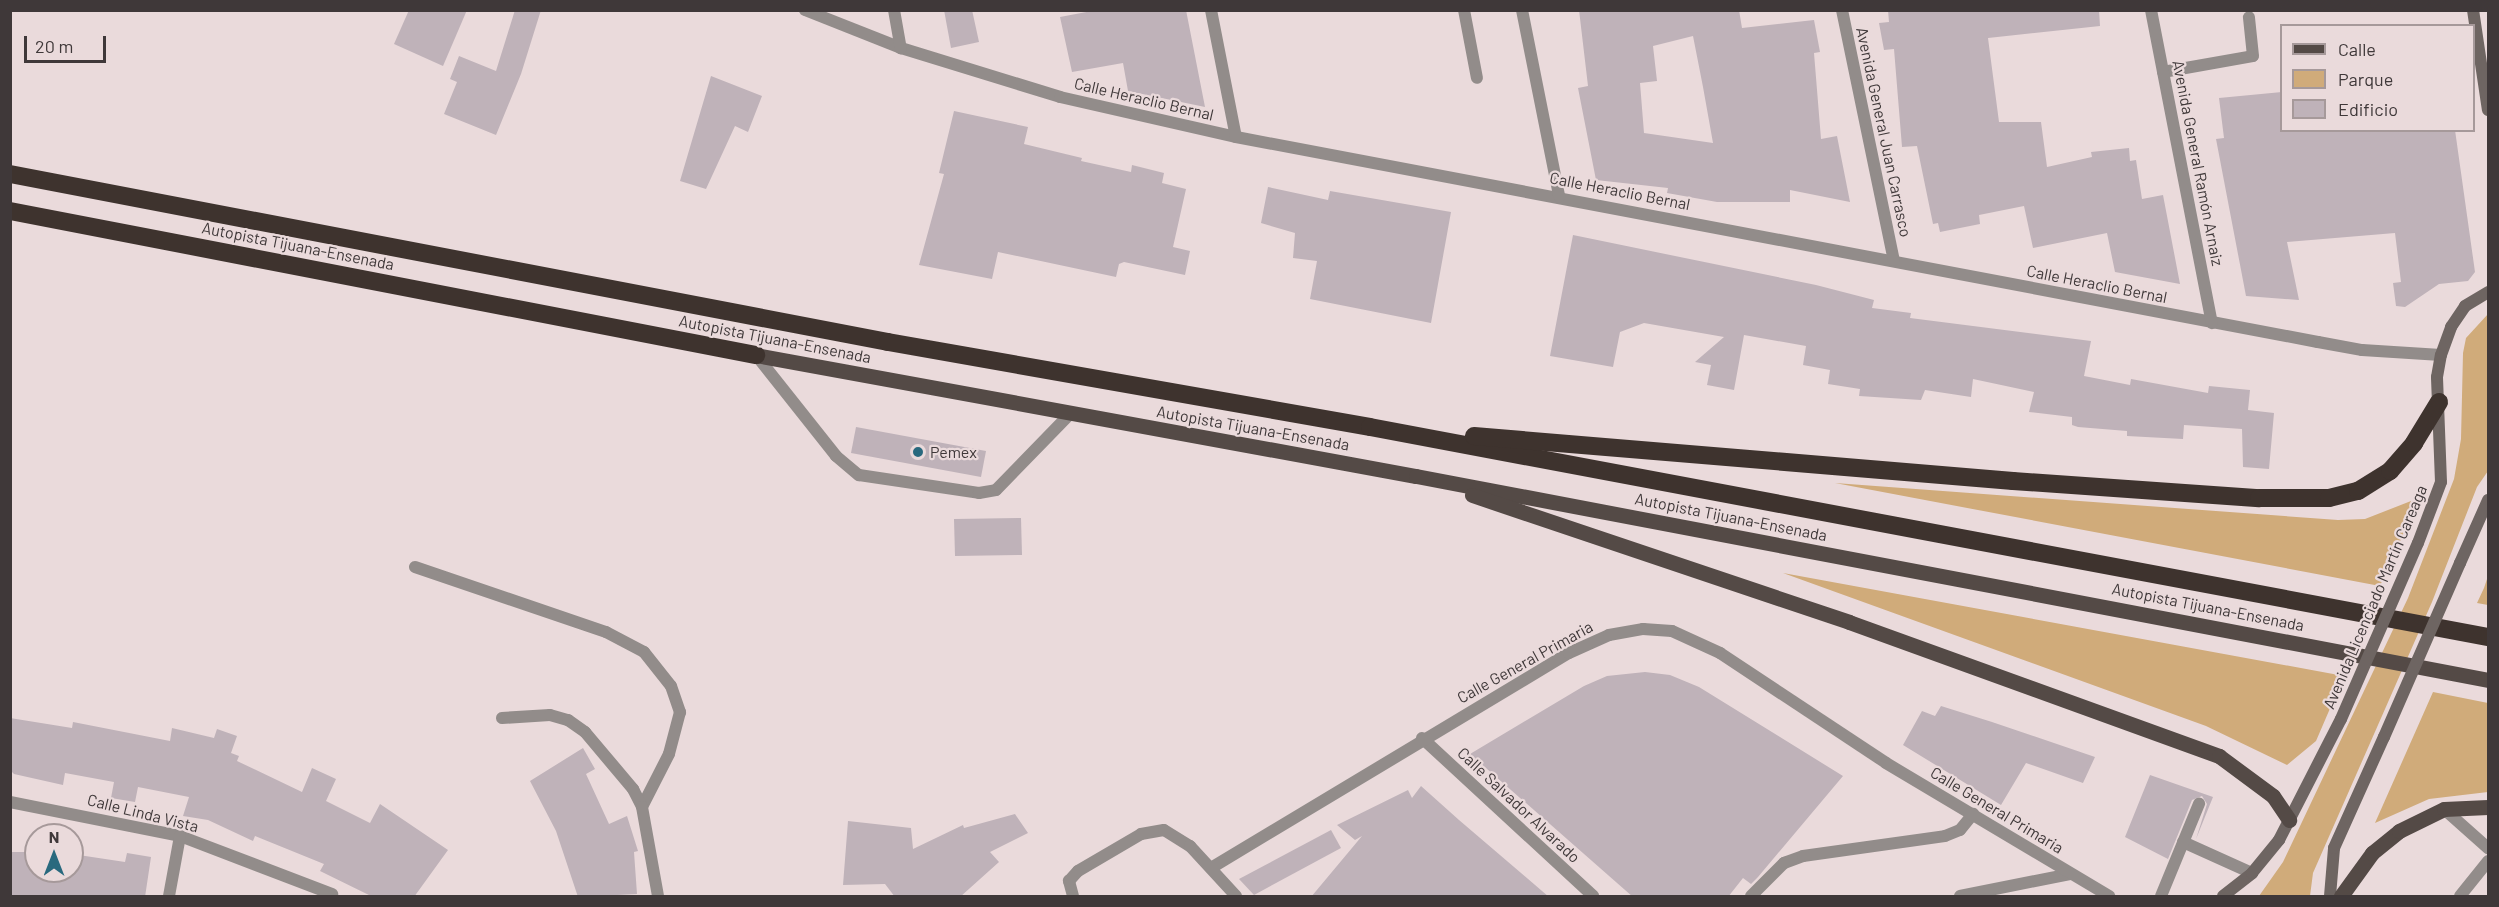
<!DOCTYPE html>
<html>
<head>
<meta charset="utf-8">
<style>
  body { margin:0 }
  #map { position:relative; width:2499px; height:907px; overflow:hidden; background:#eadadb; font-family:Barlow,sans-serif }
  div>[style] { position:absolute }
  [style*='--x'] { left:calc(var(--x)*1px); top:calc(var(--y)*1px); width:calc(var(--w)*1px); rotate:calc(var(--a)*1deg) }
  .green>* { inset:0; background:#d0ab7a }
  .building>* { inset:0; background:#bfb2b9 }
  .lane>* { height:12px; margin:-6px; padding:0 6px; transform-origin:6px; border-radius:6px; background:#928c8a }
  .street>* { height:12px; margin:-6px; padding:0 6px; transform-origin:6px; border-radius:6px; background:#928c8a }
  .secondary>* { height:12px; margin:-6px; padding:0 6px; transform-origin:6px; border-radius:6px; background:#6e6562 }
  .primary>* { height:15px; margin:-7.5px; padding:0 7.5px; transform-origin:7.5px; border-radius:7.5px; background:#544a46 }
  .highway>* { height:18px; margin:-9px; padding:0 9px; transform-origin:9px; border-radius:9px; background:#3e332e }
  .secondary-bridge>* { height:12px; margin:-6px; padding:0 6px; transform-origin:6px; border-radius:6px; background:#6e6562 }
  .dots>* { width:16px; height:16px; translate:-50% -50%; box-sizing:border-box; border:3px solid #eadadb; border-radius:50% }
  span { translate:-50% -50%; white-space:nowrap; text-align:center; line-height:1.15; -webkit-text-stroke:4.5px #eadadb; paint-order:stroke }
  .street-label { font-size:16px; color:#3f3839 }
  .poi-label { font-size:16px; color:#3f3839 }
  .left { translate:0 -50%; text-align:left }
  .frame { position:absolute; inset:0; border:12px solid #3f3839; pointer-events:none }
  .legend { position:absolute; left:2280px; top:24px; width:195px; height:108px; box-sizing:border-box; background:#eadadb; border:2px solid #a6999a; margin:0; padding:8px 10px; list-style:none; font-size:18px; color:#3f3839 }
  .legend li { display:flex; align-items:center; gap:12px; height:30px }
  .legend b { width:30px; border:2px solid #a6999a }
  .north { position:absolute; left:24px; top:823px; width:60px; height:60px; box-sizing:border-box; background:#eadadb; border:2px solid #a6999a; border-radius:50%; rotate:0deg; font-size:16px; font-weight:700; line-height:24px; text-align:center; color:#3f3839 }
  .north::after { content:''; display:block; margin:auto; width:21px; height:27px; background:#29697e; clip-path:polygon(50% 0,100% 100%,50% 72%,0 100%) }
  .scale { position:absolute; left:24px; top:36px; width:82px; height:27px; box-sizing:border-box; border:3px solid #3f3839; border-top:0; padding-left:8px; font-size:18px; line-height:21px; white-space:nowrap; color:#3f3839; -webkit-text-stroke:4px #eadadb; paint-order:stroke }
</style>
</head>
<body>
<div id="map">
  <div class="green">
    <div style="clip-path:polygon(2488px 314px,2488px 471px,2477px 487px,2432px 602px,2313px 873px,2310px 896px,2259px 896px,2283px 862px,2408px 598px,2454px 479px,2461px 439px,2463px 353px,2466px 338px)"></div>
    <div style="clip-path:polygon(1835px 483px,2338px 520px,2365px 519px,2411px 501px,2406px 528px,2380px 586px)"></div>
    <div style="clip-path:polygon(1783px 573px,2344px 676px,2316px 741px,2287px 765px,2206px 726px)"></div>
    <div style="clip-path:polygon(2488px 576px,2488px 605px,2477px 603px,2484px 588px)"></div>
    <div style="clip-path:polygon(2433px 692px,2488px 703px,2488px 792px,2429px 799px,2375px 823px)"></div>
  </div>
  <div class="building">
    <div style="clip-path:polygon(409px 10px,467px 10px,443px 66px,394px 44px)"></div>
    <div style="clip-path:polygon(515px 10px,541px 10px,521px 74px,496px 135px,444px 114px,457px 82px,450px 79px,459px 56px,496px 71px)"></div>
    <div style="clip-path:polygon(944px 10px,972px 10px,979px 42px,951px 48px)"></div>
    <div style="clip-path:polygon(1097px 10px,1186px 10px,1205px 107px,1128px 91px,1123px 63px,1072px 72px,1060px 17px)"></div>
    <div style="clip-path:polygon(evenodd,1579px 10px,1739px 10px,1742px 28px,1814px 20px,1820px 52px,1814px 53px,1821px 139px,1837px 136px,1850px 202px,1790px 190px,1790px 202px,1717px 202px,1667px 193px,1668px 188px,1596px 180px,1578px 88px,1588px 86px,1579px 10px,1693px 36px,1703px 87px,1713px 143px,1644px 133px,1640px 83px,1657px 81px,1653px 46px,1693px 36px)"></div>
    <div style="clip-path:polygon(1888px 10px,2099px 10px,2100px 26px,1988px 38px,1999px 122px,2041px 122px,2047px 167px,2092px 157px,2091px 152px,2129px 148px,2130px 161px,2136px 160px,2142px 199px,2163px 195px,2180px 284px,2115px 272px,2107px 233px,2033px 248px,2024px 206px,1979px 215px,1980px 224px,1940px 232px,1938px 223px,1933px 224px,1917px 146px,1902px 147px,1894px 49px,1884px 50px,1879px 23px,1889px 22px)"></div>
    <div style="clip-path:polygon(711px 76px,762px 96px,748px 132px,735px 126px,706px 189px,680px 181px)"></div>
    <div style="clip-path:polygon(2282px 92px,2282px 130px,2455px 130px,2475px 272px,2468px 281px,2439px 284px,2405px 307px,2396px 306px,2393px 283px,2401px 282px,2395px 233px,2287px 242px,2299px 300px,2246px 296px,2216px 139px,2224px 138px,2219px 98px)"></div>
    <div style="clip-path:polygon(954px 111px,1028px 127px,1024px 144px,1082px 158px,1081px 161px,1131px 172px,1132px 165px,1164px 173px,1162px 183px,1186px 189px,1173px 247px,1190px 251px,1185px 275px,1124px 262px,1119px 264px,1116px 277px,998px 252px,992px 279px,919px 265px,944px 174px,939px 173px)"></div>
    <div style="clip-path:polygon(1268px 187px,1328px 200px,1330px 191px,1451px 212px,1431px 323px,1310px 299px,1317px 261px,1293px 258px,1295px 233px,1261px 223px)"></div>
    <div style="clip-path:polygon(1573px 235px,1816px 285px,1874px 300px,1872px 308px,1911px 313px,1910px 318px,2091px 341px,2084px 376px,2130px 385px,2131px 379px,2208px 393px,2209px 386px,2250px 390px,2248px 410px,2274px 413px,2269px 469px,2243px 467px,2242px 429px,2184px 425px,2183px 439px,2127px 436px,2127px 431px,2078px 427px,2072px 425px,2072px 417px,2029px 412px,2034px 392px,1973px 379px,1971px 397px,1925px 390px,1921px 400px,1859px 396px,1860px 389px,1828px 384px,1830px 370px,1803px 365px,1806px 346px,1744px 335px,1734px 390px,1707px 385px,1711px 365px,1695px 362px,1724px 337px,1644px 323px,1620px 332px,1613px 367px,1550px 356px)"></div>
    <div style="clip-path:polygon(856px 427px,986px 451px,981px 477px,851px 453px)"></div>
    <div style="clip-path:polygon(1021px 518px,1022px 555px,955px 556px,954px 519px)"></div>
    <div style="clip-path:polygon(1645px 672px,1670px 675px,1699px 687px,1843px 776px,1758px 877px,1751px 884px,1743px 878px,1728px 897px,1633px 897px,1470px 754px,1584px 686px,1607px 676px)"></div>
    <div style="clip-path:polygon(1941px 706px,1992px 722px,2095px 757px,2083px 783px,2026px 763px,2001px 805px,1903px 745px,1922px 711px,1935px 716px)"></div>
    <div style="clip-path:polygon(10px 718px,72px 728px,73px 722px,170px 741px,172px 728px,214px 738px,217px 729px,237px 736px,231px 753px,239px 756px,237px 761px,302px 792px,312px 768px,336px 779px,326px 801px,370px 823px,380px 804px,448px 850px,414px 897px,373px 897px,320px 871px,324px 864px,255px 836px,253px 841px,208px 820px,183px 816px,189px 797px,138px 787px,135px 802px,111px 798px,114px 782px,65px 773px,63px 785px,14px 774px,10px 770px)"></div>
    <div style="clip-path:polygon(583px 748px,595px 769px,586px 774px,609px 824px,627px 816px,638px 851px,634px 852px,637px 894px,578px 897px,556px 831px,530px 781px)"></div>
    <div style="clip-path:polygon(2150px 775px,2213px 797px,2196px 839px,2207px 804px,2202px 796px,2192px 800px,2168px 859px,2125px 837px)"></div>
    <div style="clip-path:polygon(1421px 786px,1459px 820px,1549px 897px,1311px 897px,1362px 836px,1355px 840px,1337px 825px,1408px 790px,1412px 798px)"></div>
    <div style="clip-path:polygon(1015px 814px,1028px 833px,990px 852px,999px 862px,960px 897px,895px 897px,885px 884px,843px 885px,848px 821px,911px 828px,913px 849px,963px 825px,964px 828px)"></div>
    <div style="clip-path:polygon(1331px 830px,1341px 848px,1254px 895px,1239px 879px)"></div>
    <div style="clip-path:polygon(10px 852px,36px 852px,36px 871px,72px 871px,72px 854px,125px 862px,127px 853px,151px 857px,145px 897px,10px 897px)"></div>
  </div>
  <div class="lane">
    <div style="--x:1464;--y:10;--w:69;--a:79.2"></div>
    <div style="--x:2163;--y:72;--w:91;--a:-10.1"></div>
    <div style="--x:2253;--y:56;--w:39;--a:-96"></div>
    <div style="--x:756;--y:355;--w:129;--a:51.6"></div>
    <div style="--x:836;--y:456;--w:30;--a:40"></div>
    <div style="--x:859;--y:475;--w:121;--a:8.5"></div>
    <div style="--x:979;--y:493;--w:17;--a:-10"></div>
    <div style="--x:996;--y:490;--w:106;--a:-45.8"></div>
    <div style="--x:2183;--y:842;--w:76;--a:24.2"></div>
    <div style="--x:1751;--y:896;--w:47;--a:-45"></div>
    <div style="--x:1784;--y:863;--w:20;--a:-20"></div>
    <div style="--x:1803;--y:856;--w:143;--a:-8"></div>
    <div style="--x:1945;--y:836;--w:16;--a:-22"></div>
    <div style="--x:1960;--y:830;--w:21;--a:-51"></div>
    <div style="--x:1960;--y:896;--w:112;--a:-11.3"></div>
    <div style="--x:2161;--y:896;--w:100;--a:-67.6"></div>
    <div style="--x:2460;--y:896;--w:45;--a:-51.3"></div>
  </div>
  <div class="street">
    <div style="--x:805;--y:10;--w:103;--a:21.6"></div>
    <div style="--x:901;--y:48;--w:166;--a:17.1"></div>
    <div style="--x:1060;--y:97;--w:180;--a:12.8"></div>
    <div style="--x:1236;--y:137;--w:1101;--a:10.73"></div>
    <div style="--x:2318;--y:342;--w:45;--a:10.3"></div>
    <div style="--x:2362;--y:350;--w:79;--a:3.6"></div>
    <div style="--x:894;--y:10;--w:39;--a:80"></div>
    <div style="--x:1211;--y:10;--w:129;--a:78.9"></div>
    <div style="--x:1522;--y:10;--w:190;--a:78.7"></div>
    <div style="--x:1842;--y:10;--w:255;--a:78.3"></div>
    <div style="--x:2151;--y:10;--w:319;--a:79"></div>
    <div style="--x:415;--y:567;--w:202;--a:18.8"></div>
    <div style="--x:606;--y:632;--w:43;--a:27.8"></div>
    <div style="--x:644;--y:652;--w:43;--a:51.5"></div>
    <div style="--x:671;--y:686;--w:28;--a:71"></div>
    <div style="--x:680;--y:712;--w:43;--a:104.7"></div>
    <div style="--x:669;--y:754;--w:59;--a:117"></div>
    <div style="--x:502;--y:718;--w:48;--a:-3.6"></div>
    <div style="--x:550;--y:715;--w:19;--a:16"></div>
    <div style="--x:568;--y:720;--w:21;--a:35"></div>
    <div style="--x:585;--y:732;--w:75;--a:49.9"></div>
    <div style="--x:633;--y:789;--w:20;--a:63"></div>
    <div style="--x:642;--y:807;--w:90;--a:79.8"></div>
    <div style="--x:1422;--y:738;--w:233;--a:42.7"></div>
    <div style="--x:10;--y:802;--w:173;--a:11.3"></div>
    <div style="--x:180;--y:836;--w:163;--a:20.9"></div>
    <div style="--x:2444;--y:809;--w:59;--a:41.6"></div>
    <div style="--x:1211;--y:868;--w:418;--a:-31"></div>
    <div style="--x:1569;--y:653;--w:44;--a:-24.2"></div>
    <div style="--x:1609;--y:635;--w:35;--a:-10"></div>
    <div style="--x:1643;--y:629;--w:29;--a:4"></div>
    <div style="--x:1672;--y:631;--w:53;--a:24.6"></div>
    <div style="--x:1720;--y:653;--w:199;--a:33.5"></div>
    <div style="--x:1886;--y:763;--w:260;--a:30.8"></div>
    <div style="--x:169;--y:896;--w:61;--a:-79.6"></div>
    <div style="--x:1073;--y:896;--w:16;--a:-105"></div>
    <div style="--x:1069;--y:881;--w:13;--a:-48"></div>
    <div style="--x:1078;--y:871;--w:73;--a:-30.4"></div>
    <div style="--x:1141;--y:834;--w:23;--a:-10"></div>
    <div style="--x:1164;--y:830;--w:31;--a:32"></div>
    <div style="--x:1190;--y:846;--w:68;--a:47.4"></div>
  </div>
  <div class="secondary">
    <div style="--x:2473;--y:10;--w:101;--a:81.5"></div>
    <div style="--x:2418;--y:543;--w:65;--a:-69.3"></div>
    <div style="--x:2441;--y:482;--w:105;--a:-92.2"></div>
    <div style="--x:2437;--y:377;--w:22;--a:-80"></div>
    <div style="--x:2441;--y:355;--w:30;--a:-70"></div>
    <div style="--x:2451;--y:327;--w:25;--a:-56"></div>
    <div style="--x:2465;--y:306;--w:27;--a:-31"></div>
    <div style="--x:2460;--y:563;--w:69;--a:-66"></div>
    <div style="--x:2223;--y:896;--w:37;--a:-38"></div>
    <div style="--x:2252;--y:873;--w:43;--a:-50.7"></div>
    <div style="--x:2279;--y:840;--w:136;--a:-62.9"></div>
    <div style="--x:2330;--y:896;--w:48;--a:-85.2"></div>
    <div style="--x:2334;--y:848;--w:122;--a:-65.8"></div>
  </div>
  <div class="primary">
    <div style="--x:756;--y:355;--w:671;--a:10.39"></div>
    <div style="--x:1416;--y:476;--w:1091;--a:10.77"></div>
    <div style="--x:1472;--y:495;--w:398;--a:18.6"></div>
    <div style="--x:1849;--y:622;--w:394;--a:19.9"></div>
    <div style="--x:2219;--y:756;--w:67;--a:36.5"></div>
    <div style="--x:2273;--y:796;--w:29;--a:56"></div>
    <div style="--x:2341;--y:896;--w:53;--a:-54.2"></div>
    <div style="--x:2372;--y:853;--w:35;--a:-39"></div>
    <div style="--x:2399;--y:831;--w:50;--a:-26.1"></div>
    <div style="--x:2444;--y:809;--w:44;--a:-2.6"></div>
  </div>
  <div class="highway">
    <div style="--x:10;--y:174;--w:894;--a:10.83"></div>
    <div style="--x:888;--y:342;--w:489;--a:10"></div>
    <div style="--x:1370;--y:427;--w:1138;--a:10.64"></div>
    <div style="--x:10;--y:211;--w:760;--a:10.93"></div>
    <div style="--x:1474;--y:436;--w:541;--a:4.77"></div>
    <div style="--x:2013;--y:481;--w:247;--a:4"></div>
    <div style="--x:2259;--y:498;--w:70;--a:0"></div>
    <div style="--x:2329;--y:498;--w:30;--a:-14"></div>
    <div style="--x:2358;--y:491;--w:38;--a:-32"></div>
    <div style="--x:2390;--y:471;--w:37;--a:-49"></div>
    <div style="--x:2414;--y:443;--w:48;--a:-58.6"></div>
  </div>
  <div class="secondary-bridge">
    <div style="--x:2341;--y:719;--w:192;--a:-66.4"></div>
    <div style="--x:2384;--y:737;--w:190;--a:-66.4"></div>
  </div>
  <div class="dots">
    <div style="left:918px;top:452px;background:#29697e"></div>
  </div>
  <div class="street-label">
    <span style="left:1144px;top:99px;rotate:13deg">Calle Heraclio Bernal</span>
    <span style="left:1884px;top:132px;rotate:78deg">Avenida General Juan Carrasco</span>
    <span style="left:2198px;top:163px;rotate:79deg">Avenida General Ramón Arnaiz</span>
    <span style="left:1620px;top:191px;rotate:11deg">Calle Heraclio Bernal</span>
    <span style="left:298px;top:246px;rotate:11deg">Autopista Tijuana-Ensenada</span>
    <span style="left:2097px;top:284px;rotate:11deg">Calle Heraclio Bernal</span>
    <span style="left:775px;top:339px;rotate:11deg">Autopista Tijuana-Ensenada</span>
    <span style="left:1253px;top:428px;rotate:10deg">Autopista Tijuana-Ensenada</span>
    <span style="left:1731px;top:517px;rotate:11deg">Autopista Tijuana-Ensenada</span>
    <span style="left:2375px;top:597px;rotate:-67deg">Avenida Licenciado Martín Careaga</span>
    <span style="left:2208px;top:607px;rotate:11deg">Autopista Tijuana-Ensenada</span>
    <span style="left:1525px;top:662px;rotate:-29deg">Calle General Primaria</span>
    <span style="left:1519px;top:805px;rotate:43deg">Calle Salvador Alvarado</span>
    <span style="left:1997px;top:810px;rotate:31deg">Calle General Primaria</span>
    <span style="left:143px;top:813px;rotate:14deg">Calle Linda Vista</span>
  </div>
  <div class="poi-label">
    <span class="left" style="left:930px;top:452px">Pemex</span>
  </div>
  <div class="frame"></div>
  <ul class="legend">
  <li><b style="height:8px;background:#544a46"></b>Calle</li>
  <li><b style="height:16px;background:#d0ab7a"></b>Parque</li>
  <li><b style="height:16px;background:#bfb2b9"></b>Edificio</li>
  </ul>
  <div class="north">N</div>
  <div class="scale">20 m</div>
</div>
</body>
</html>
